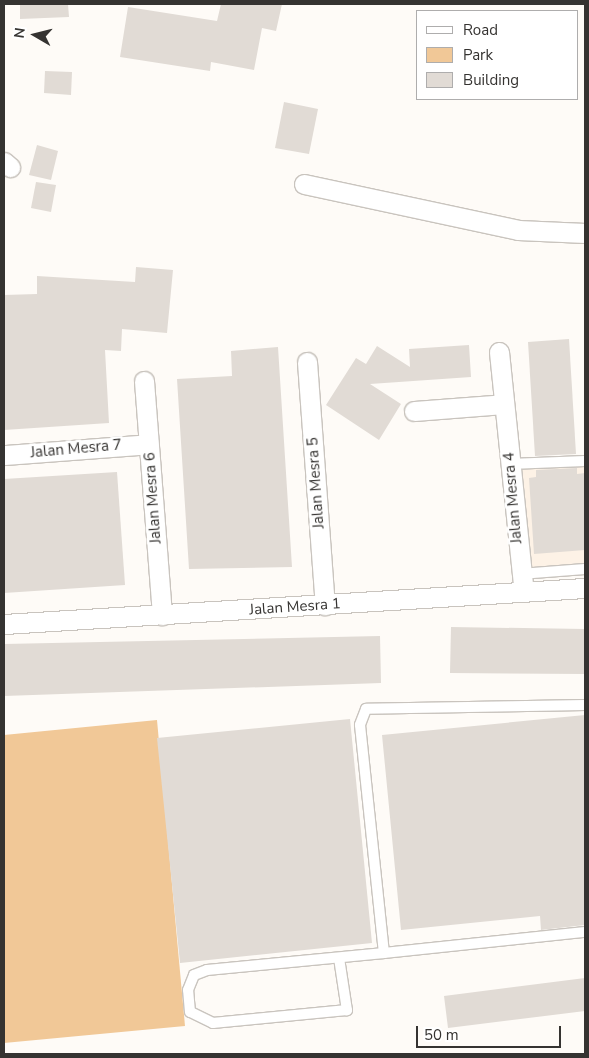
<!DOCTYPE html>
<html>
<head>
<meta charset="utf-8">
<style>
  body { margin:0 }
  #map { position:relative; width:589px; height:1058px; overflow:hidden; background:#fefbf7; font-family:"Nunito Sans",sans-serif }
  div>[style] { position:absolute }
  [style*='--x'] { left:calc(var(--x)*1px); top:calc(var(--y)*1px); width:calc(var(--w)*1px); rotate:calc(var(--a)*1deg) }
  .built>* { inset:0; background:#fdf2e6 }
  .green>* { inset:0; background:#f1c897 }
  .building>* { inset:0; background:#e1dbd5 }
  .roads { filter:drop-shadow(1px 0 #c9c4be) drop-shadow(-1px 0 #c9c4be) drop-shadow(0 1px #c9c4be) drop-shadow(0 -1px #c9c4be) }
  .lane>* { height:10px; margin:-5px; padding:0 5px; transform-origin:5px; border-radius:5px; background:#fff }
  .street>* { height:19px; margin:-9.5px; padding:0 9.5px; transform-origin:9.5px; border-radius:9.5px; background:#fff }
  span { translate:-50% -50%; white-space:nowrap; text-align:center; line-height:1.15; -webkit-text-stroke:5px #fff; paint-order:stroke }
  .street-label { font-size:15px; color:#353331 }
  .frame { position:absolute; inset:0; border:5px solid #353331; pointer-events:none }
  .legend { position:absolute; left:416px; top:10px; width:162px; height:90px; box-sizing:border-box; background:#fff; border:1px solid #aeadad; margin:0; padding:6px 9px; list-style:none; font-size:15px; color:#353331 }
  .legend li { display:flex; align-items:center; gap:10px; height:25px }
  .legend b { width:25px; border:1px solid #aeadad }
  .north { position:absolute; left:10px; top:10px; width:50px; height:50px; -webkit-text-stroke:4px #fff; paint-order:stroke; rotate:278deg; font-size:14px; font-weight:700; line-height:20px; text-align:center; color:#353331 }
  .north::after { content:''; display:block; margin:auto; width:18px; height:22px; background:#353331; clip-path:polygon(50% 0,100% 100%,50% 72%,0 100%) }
  .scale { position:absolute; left:416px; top:1026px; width:145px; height:22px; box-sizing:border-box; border:2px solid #353331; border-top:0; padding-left:6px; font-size:15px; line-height:18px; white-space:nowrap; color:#353331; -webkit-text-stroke:4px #fff; paint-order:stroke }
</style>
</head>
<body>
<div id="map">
  <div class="built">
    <div style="clip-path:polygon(585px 465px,585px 564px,526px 568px,517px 469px)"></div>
  </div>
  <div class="green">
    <div style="clip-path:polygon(157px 720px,185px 1026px,4px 1043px,4px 735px)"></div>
  </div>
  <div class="building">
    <div style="clip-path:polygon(20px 4px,68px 4px,69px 17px,20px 19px)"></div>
    <div style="clip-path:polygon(221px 4px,282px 4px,276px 31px,262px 28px,254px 70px,211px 62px,210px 71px,120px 57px,128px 7px,217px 21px)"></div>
    <div style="clip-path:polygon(45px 71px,72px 72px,71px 95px,44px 93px)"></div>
    <div style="clip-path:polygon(284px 102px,318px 109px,309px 154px,275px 148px)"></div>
    <div style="clip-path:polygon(37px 145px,58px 151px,51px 180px,29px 175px)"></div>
    <div style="clip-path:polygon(36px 182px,56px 185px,51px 212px,31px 208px)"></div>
    <div style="clip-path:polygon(136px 267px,173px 270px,167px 333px,122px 329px,121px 351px,105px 350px,109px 423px,4px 430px,4px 295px,37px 294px,37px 276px,135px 282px)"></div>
    <div style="clip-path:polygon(569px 339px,576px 454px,535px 456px,528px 342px)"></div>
    <div style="clip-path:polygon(469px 345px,471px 377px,370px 384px,401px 404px,379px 440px,326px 405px,356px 358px,366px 364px,377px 346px,410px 367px,409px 349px)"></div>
    <div style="clip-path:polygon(278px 347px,292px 567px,189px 569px,177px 379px,232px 376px,231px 351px)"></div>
    <div style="clip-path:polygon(577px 468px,577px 474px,585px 473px,585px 550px,534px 554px,529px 478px,536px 477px,536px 470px)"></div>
    <div style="clip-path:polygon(117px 472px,125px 585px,4px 593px,4px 479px)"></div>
    <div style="clip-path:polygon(451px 627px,585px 629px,585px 674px,450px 673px)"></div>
    <div style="clip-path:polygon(380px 636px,381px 683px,4px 696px,4px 644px)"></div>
    <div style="clip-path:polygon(585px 715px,585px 925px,541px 930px,540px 916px,401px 930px,382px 735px)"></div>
    <div style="clip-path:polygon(350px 719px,372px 943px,180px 963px,157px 738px)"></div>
    <div style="clip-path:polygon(585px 978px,585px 1011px,448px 1028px,444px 996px)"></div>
  </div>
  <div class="roads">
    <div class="lane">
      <div style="--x:510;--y:464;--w:75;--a:-2.3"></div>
      <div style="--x:520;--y:574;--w:65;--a:-4.4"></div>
      <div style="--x:585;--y:705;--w:219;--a:179"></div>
      <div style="--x:366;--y:709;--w:17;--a:111"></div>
      <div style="--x:360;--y:725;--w:229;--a:84"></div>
      <div style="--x:384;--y:953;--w:202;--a:-6"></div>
      <div style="--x:339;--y:958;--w:53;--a:81.3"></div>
      <div style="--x:347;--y:1010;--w:135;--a:174.5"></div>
      <div style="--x:213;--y:1023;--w:25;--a:-154"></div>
      <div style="--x:190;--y:1012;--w:22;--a:-95"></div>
      <div style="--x:188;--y:990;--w:16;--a:-68"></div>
      <div style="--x:194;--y:975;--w:14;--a:-21"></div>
      <div style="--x:207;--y:970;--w:178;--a:-5.5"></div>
    </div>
    <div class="street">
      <div style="--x:4;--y:162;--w:8;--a:40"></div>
      <div style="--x:304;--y:184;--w:219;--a:12.1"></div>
      <div style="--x:518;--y:230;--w:67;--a:2.6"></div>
      <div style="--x:499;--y:352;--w:241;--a:84.1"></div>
      <div style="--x:307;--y:362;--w:244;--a:85.8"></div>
      <div style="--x:144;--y:381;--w:235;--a:85.6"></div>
      <div style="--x:414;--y:411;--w:90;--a:-4.4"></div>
      <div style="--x:4;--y:455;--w:145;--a:-4.3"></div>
      <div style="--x:4;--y:624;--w:582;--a:-3.55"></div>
    </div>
  </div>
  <div class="street-label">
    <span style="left:76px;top:449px;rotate:-5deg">Jalan Mesra 7</span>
    <span style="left:316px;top:483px;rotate:-94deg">Jalan Mesra 5</span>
    <span style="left:153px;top:498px;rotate:-94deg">Jalan Mesra 6</span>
    <span style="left:513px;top:498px;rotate:-95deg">Jalan Mesra 4</span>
    <span style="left:295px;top:607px;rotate:-4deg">Jalan Mesra 1</span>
  </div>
  <div class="frame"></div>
  <ul class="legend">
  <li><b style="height:6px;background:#fff"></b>Road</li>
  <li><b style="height:14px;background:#f1c897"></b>Park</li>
  <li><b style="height:14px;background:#e1dbd5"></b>Building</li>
  </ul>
  <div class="north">N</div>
  <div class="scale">50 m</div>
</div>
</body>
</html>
